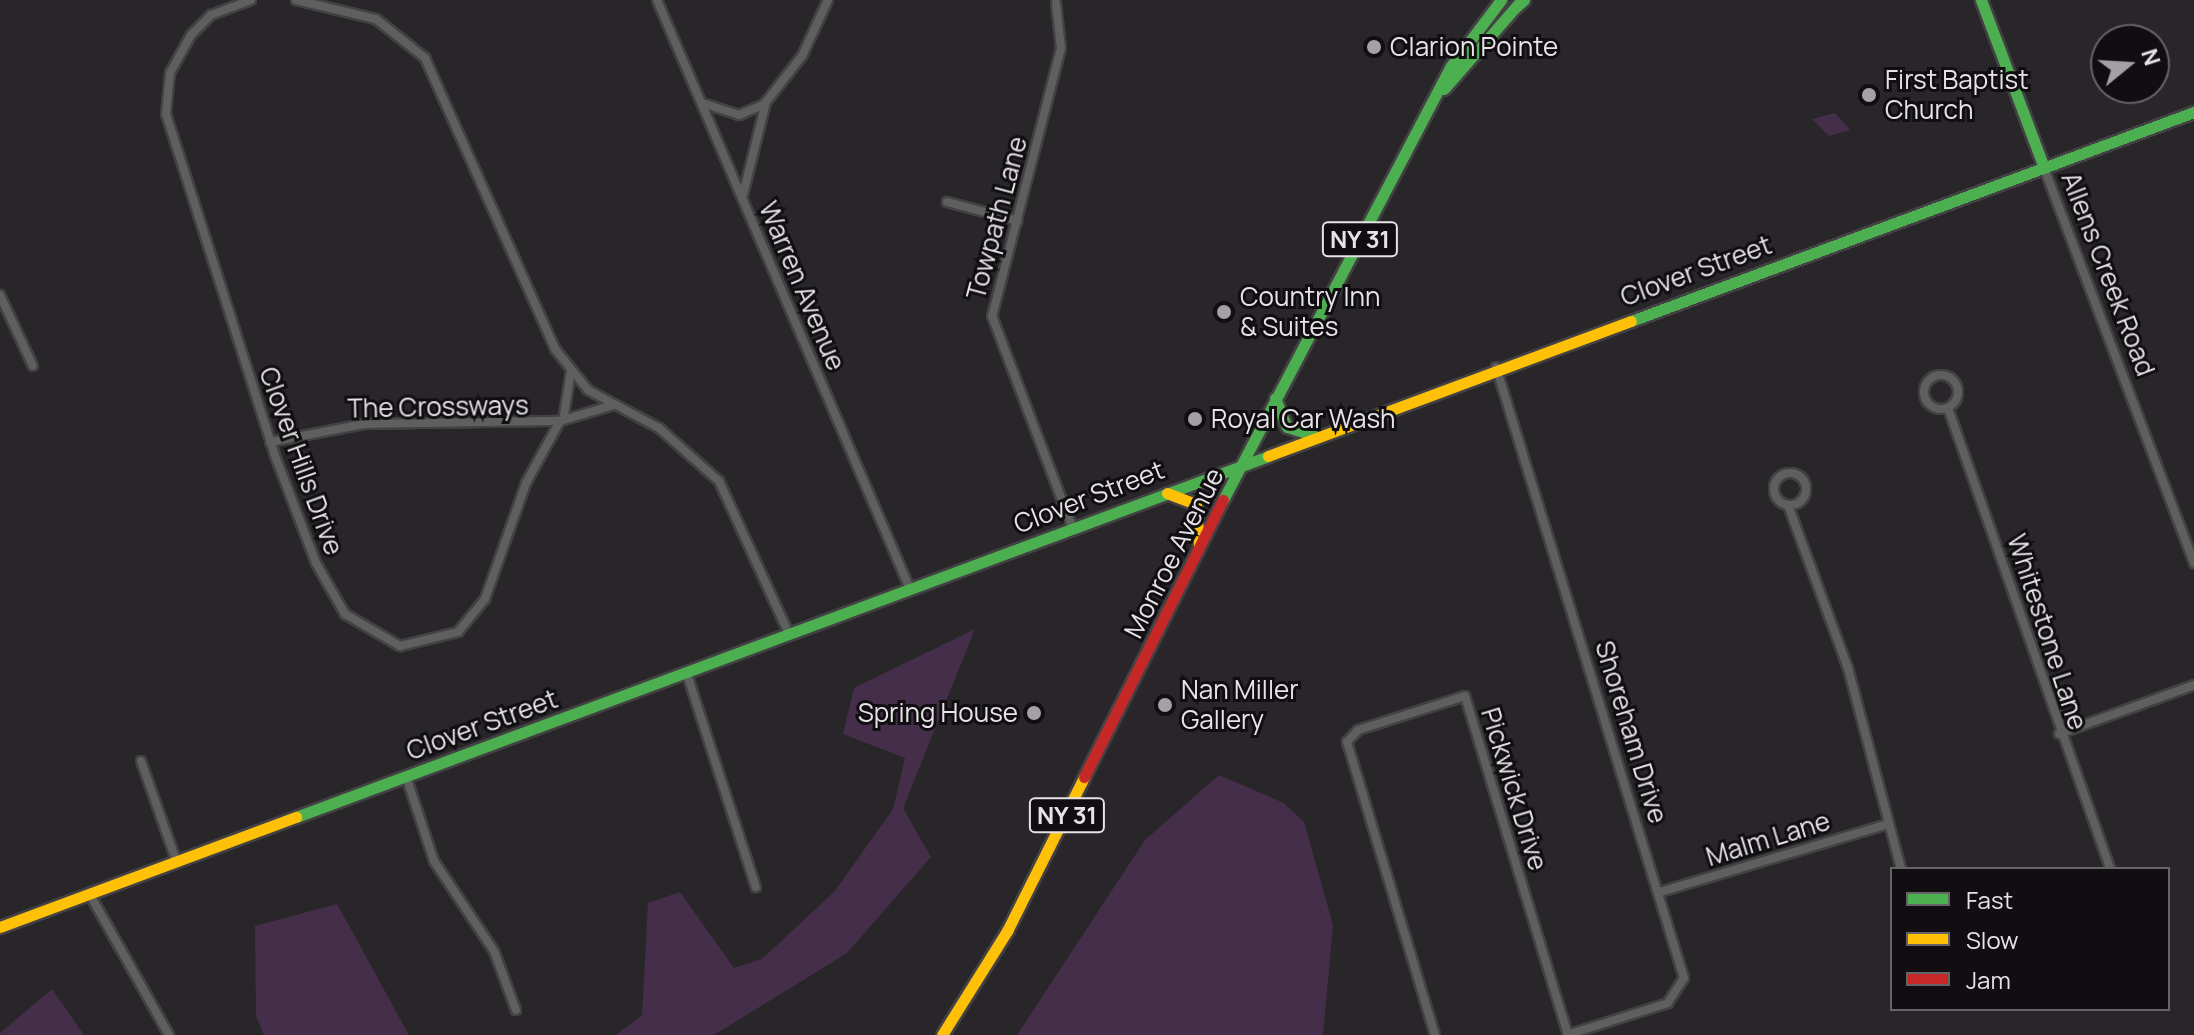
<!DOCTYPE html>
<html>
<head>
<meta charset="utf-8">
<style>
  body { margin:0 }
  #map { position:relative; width:2194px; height:1035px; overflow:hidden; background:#282629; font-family:Manrope,sans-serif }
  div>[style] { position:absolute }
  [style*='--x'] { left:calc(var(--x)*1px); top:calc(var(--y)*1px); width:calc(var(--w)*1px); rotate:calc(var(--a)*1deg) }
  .green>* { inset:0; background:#452e49 }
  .roads { filter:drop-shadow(2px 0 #434143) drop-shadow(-2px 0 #434143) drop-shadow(0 2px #434143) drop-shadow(0 -2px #434143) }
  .street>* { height:8px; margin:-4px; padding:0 4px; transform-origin:4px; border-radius:4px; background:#5f5f60 }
  .street>.ring { margin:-4px; padding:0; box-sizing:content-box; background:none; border:8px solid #5f5f60; border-radius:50% }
  .fast>* { height:11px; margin:-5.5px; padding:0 5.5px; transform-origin:5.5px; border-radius:5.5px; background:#4caf50 }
  .slow>* { height:11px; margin:-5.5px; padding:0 5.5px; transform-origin:5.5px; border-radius:5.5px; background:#ffc107 }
  .jam>* { height:11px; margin:-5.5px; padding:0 5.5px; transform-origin:5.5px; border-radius:5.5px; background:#c62828 }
  .dots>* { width:22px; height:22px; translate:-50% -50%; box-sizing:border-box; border:4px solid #100e11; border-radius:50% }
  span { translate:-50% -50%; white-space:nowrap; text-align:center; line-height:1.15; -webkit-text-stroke:6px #100e11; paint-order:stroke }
  .shield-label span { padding:2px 6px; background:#100e11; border:2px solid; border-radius:6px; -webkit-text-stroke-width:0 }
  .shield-label { font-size:24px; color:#e6e3e6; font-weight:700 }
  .poi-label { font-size:26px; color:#e6e3e6 }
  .left { translate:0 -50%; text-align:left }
  .right { translate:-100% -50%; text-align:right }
  .street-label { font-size:26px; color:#e6e3e6 }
  .legend { position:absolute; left:1890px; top:867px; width:280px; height:144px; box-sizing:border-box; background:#100e11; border:2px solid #666366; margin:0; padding:10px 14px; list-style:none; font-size:24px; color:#e6e3e6 }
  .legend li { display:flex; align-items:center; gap:16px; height:40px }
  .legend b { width:40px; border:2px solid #666366 }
  .north { position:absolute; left:2090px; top:24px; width:80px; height:80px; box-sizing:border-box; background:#100e11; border:2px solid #666366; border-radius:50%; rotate:72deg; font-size:22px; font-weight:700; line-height:32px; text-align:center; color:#e6e3e6 }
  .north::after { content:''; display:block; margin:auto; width:28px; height:36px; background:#a4a1a4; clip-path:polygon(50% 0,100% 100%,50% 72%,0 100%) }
</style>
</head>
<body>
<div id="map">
  <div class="green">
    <div style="clip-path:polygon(1835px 113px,1850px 130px,1829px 136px,1812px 119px)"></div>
    <div style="clip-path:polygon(975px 629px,903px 808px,931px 857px,847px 953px,714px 1035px,616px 1035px,642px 1015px,648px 903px,680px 892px,734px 968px,762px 959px,835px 891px,893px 809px,905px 758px,843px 734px,854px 688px)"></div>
    <div style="clip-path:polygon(1219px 775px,1284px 803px,1304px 822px,1333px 925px,1323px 1035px,1017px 1035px,1145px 840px)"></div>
    <div style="clip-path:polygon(337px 904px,409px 1035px,264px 1035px,256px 1016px,255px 926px)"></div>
    <div style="clip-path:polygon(52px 989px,84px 1035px,0 1035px,0 1033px)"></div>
  </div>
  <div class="roads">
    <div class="street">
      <div style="--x:251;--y:0;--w:43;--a:159.4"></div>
      <div style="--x:211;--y:15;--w:28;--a:135"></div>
      <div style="--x:191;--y:35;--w:43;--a:118.9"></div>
      <div style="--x:170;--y:73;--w:41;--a:95.6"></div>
      <div style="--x:166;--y:114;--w:356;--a:72.3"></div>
      <div style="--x:274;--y:453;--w:118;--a:69.1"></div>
      <div style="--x:316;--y:563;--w:59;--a:60.4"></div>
      <div style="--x:345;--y:614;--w:64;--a:30.2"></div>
      <div style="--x:400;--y:646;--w:60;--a:-13.6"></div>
      <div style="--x:458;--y:632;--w:43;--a:-50.7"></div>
      <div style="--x:485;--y:599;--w:123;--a:-70.5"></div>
      <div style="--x:526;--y:483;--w:71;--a:-61.3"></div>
      <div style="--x:560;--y:421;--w:56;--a:-16.5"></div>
      <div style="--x:296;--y:0;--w:82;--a:13.4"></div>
      <div style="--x:376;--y:19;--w:63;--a:38.5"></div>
      <div style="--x:425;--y:58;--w:319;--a:65.9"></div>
      <div style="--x:555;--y:349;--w:53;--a:51.2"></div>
      <div style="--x:588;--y:390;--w:81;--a:28.2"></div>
      <div style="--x:659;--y:428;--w:80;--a:41.5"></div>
      <div style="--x:719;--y:481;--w:170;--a:65.4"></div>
      <div style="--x:657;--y:0;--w:641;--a:66.75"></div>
      <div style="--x:1056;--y:3;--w:45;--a:83.7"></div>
      <div style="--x:1061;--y:48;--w:277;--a:104.4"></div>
      <div style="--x:992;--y:316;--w:226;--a:69.2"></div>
      <div style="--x:702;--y:103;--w:39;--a:18"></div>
      <div style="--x:739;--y:115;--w:26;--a:-23"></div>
      <div style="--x:2044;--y:168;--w:423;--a:69.2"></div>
      <div style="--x:743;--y:195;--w:96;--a:-76.1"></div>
      <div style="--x:766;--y:102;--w:58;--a:-52"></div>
      <div style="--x:802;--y:56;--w:62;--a:-65.1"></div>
      <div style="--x:947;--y:202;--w:73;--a:15"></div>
      <div style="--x:0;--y:295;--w:78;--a:65.1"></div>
      <div style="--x:1496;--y:367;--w:639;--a:72.9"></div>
      <div style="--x:1684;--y:978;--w:30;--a:123"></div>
      <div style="--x:1668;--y:1003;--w:106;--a:162.4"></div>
      <div class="ring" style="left:1924px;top:375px;width:26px;height:26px"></div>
      <div style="--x:1948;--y:408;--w:489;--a:70.6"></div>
      <div style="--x:564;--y:415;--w:45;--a:-81"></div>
      <div style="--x:270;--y:442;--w:96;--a:-10.8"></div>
      <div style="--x:364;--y:424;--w:196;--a:-0.9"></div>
      <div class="ring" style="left:1774px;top:473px;width:24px;height:24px"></div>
      <div style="--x:1788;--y:505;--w:174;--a:69.8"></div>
      <div style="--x:1848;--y:668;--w:208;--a:75.2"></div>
      <div style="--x:687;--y:674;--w:224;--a:72.1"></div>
      <div style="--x:2059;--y:734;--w:144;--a:-19.9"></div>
      <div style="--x:141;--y:761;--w:105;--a:70.5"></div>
      <div style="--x:406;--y:776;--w:89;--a:71.8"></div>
      <div style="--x:434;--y:861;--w:108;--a:56.3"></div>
      <div style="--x:494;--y:951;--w:63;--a:69.6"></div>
      <div style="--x:1660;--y:892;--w:238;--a:-16.6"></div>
      <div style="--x:89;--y:893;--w:163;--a:60.6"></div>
      <div style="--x:1435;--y:1035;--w:306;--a:-106.7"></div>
      <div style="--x:1347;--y:742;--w:16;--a:-47"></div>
      <div style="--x:1358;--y:730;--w:112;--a:-17.6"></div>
      <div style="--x:1465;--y:696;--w:354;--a:73.1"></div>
    </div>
    <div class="fast">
      <div style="--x:1981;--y:0;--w:179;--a:69.4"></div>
      <div style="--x:1515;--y:8;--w:12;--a:-42"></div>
      <div style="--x:1444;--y:89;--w:114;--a:-48.9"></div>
      <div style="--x:1631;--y:321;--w:601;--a:-20.37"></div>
      <div style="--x:1275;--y:398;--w:31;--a:68"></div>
      <div style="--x:1287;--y:427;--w:27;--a:17"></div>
      <div style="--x:1223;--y:500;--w:490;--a:-62.3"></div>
      <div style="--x:1451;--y:66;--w:83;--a:-52.9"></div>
      <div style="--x:296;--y:817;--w:1037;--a:-20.37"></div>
    </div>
    <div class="slow">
      <div style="--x:1268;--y:456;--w:387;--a:-20.4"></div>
      <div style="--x:1167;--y:493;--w:31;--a:21"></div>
      <div style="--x:1196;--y:504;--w:42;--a:85.9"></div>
      <div style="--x:0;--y:927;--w:316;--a:-20.4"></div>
      <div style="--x:942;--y:1035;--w:123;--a:-58"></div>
      <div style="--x:1007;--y:931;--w:172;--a:-63.4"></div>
    </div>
    <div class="jam">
      <div style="--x:1084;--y:777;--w:310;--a:-63.4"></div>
    </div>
  </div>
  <div class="dots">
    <div style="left:1374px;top:47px;background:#a4a1a4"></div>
    <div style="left:1869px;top:95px;background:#a4a1a4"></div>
    <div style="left:1224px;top:312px;background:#a4a1a4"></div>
    <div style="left:1195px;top:419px;background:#a4a1a4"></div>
    <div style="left:1165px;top:705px;background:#a4a1a4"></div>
    <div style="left:1034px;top:713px;background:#a4a1a4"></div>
  </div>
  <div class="shield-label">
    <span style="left:1360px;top:239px">NY 31</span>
    <span style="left:1067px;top:815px">NY 31</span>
  </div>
  <div class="poi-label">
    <span class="left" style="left:1390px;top:47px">Clarion Pointe</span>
    <span class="left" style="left:1885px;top:95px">First Baptist<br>Church</span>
    <span class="left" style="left:1240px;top:312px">Country Inn<br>&amp; Suites</span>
    <span class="left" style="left:1211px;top:419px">Royal Car Wash</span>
    <span class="left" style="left:1181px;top:705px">Nan Miller<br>Gallery</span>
    <span class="right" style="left:1018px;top:713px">Spring House</span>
  </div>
  <div class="street-label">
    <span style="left:997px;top:218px;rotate:-75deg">Towpath Lane</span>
    <span style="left:1696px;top:271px;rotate:-20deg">Clover Street</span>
    <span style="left:2108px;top:274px;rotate:69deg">Allens Creek Road</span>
    <span style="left:802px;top:286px;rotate:67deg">Warren Avenue</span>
    <span style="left:438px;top:407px;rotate:-1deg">The Crossways</span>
    <span style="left:301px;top:461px;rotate:70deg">Clover Hills Drive</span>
    <span style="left:1089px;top:497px;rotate:-21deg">Clover Street</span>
    <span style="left:1174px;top:553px;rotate:-63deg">Monroe Avenue</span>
    <span style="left:2047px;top:632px;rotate:72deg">Whitestone Lane</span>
    <span style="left:482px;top:725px;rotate:-20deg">Clover Street</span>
    <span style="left:1631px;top:732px;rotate:73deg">Shoreham Drive</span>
    <span style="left:1514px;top:789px;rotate:73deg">Pickwick Drive</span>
    <span style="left:1768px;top:839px;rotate:-17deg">Malm Lane</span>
  </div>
  <ul class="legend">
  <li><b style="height:10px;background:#4caf50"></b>Fast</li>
  <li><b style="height:10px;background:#ffc107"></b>Slow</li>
  <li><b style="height:10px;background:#c62828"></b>Jam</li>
  </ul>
  <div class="north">N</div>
</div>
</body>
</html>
